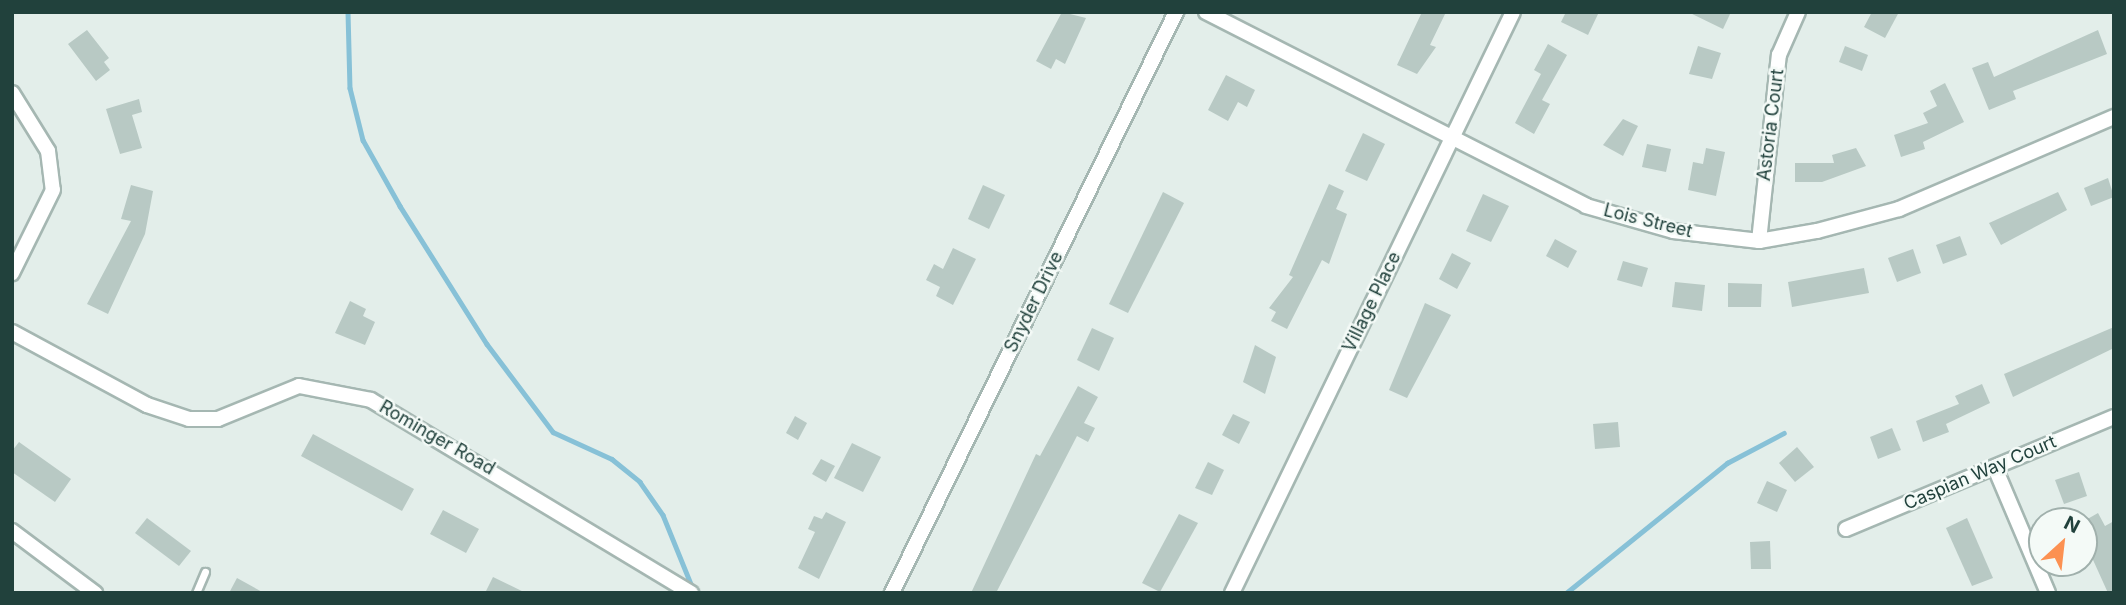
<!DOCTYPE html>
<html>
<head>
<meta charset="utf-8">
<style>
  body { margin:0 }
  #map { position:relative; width:2126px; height:605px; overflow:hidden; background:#e3eeea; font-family:Inter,sans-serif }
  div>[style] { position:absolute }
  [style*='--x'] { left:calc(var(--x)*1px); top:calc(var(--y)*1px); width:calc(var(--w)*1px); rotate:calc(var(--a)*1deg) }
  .stream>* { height:4.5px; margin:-2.25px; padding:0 2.25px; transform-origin:2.25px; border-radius:2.25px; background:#87c1d7 }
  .building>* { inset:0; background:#b8c9c4 }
  .roads { filter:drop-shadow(2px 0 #a5b7b2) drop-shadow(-2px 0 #a5b7b2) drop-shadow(0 2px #a5b7b2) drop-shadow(0 -2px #a5b7b2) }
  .lane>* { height:7px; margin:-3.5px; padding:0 3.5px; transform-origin:3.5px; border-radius:3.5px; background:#fff }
  .street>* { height:14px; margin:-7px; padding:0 7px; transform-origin:7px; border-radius:7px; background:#fff }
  span { translate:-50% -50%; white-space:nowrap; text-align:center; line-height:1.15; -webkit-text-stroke:5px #f4faf7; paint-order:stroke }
  .street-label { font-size:18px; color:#21413c }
  .frame { position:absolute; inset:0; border:14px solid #21413c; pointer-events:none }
  .north { position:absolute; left:2028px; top:507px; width:70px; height:70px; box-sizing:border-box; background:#f4faf7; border:2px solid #a0b0ac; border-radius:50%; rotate:27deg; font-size:19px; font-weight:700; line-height:28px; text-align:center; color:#21413c }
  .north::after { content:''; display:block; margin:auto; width:24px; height:32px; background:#fc9152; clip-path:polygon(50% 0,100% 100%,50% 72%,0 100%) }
</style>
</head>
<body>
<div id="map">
  <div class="stream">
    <div style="--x:348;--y:12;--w:76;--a:88.5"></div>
    <div style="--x:350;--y:88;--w:54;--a:76"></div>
    <div style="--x:363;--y:140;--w:76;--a:60.7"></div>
    <div style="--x:400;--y:206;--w:163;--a:57.8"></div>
    <div style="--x:487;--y:344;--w:110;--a:53.1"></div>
    <div style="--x:553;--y:432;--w:65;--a:24.6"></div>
    <div style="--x:612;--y:459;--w:36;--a:39"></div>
    <div style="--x:640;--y:482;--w:40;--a:55.1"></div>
    <div style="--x:663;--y:515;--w:80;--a:67.9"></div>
    <div style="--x:1566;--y:593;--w:207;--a:-38.9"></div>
    <div style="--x:1727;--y:463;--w:64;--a:-27.8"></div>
  </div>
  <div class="building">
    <div style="clip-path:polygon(1062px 12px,1086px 18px,1065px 64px,1056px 59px,1051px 69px,1036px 61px)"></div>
    <div style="clip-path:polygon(1422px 12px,1446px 12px,1430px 45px,1436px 47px,1417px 74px,1397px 65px)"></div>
    <div style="clip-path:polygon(1566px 12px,1599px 12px,1588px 35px,1561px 22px)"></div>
    <div style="clip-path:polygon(1688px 12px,1731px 12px,1723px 29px)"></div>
    <div style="clip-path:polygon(1872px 12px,1899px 12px,1885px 38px,1864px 27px)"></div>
    <div style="clip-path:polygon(87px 30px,109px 58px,104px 62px,110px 70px,96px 81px,68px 44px)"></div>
    <div style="clip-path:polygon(2098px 30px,2107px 54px,2013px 91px,2016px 99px,1989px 110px,1972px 68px,1988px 62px,1994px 77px)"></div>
    <div style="clip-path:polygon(1548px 44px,1567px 55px,1542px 100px,1550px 104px,1534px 134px,1515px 123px,1541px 74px,1534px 70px)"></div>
    <div style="clip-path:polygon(1698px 46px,1721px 53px,1712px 79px,1689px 74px)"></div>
    <div style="clip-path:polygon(1845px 46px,1868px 55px,1862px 71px,1839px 62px)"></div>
    <div style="clip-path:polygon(1226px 75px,1255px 90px,1247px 107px,1238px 102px,1228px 121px,1208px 110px)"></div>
    <div style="clip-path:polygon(1945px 83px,1964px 122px,1923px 142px,1925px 149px,1901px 157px,1894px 135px,1928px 123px,1923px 113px,1937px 106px,1930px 91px)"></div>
    <div style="clip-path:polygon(139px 99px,142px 112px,132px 115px,142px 148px,120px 154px,106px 109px)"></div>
    <div style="clip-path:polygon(1623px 119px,1638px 126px,1623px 156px,1603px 145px)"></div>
    <div style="clip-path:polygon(1363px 133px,1385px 144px,1367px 181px,1345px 171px)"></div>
    <div style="clip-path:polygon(1647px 144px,1671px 149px,1666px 172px,1642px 167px)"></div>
    <div style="clip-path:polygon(1706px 148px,1725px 152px,1716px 196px,1688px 190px,1693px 162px,1703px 164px)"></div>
    <div style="clip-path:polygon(1856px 148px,1866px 166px,1822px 182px,1795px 182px,1795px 163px,1834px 163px,1832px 155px)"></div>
    <div style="clip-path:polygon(2108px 178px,2114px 197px,2091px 206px,2084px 188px)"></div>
    <div style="clip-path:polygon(1329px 184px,1344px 191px,1336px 209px,1347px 214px,1329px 264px,1322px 260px,1287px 329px,1271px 321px,1276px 312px,1269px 308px,1293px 277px,1289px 275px)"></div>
    <div style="clip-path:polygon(131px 185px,153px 191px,145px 234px,108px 314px,87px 304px,131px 221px,121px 219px)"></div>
    <div style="clip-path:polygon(983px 185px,1005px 195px,989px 229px,968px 219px)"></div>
    <div style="clip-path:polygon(1163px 192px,1184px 203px,1128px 313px,1109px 304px)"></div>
    <div style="clip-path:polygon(2058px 192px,2067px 210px,2001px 245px,1989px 223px)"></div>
    <div style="clip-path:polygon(1483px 194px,1509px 206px,1491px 242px,1466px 231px)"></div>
    <div style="clip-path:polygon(1960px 236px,1967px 255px,1943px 264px,1936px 245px)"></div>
    <div style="clip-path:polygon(1555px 239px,1577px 251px,1568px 268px,1546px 256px)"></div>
    <div style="clip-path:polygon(953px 248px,976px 259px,953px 305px,936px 296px,940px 287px,926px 280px,934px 264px,943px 269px)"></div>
    <div style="clip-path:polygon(1913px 249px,1921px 273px,1897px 282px,1888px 258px)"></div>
    <div style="clip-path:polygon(1452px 253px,1471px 263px,1457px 289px,1439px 279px)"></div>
    <div style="clip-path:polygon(1623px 261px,1648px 268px,1642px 287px,1617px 280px)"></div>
    <div style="clip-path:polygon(1864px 268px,1869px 293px,1792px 307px,1788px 282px)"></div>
    <div style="clip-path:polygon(1675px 282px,1705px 285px,1702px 311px,1672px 307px)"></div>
    <div style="clip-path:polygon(1728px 283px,1762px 284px,1761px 307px,1728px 307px)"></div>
    <div style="clip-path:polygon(350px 301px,366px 309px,363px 316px,375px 322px,365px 345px,335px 333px)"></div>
    <div style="clip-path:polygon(1425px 303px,1451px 315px,1407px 398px,1389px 390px)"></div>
    <div style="clip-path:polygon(2114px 327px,2114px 348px,2013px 397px,2004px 374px)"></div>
    <div style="clip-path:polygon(1092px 328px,1114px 338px,1099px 371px,1077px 360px)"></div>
    <div style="clip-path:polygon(1255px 345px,1276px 357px,1265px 394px,1243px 382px)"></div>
    <div style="clip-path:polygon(1982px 384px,1990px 403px,1946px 424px,1949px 432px,1923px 442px,1916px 421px,1959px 404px,1955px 396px)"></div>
    <div style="clip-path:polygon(1078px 386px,1098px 397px,1084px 423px,1095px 428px,1088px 442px,1077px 436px,996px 593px,971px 593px,1036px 454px,1040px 456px)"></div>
    <div style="clip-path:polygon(1233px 414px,1250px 422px,1239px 444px,1222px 435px)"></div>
    <div style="clip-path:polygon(795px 416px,807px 423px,798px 440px,786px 433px)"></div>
    <div style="clip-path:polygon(1618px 422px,1620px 447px,1595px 449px,1593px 424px)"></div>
    <div style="clip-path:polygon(1892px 428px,1901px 450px,1878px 459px,1870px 437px)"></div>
    <div style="clip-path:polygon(313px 434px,414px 489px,402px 511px,301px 456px)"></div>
    <div style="clip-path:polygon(19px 442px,71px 479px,55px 502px,12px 472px,12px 451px)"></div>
    <div style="clip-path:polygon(852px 443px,881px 457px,863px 492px,834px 478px)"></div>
    <div style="clip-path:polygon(1797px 447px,1814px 467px,1795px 482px,1779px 463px)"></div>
    <div style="clip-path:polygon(821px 459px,835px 466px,826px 482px,812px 474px)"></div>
    <div style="clip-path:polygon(1208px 462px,1224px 470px,1212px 495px,1195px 488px)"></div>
    <div style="clip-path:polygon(2079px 472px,2087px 496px,2064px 504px,2055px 480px)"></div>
    <div style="clip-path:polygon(1767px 481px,1787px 490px,1777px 512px,1757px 503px)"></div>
    <div style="clip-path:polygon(443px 510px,479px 529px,466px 553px,430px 534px)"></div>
    <div style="clip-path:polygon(826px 512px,846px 522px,819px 579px,798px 568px,815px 532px,808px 529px,814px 516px,822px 519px)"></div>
    <div style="clip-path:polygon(2098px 513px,2105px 526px,2114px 521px,2114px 593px,2108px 593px,2084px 540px,2084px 521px)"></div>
    <div style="clip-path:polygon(1179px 514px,1198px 523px,1160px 592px,1142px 583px)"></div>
    <div style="clip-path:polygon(147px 518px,191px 551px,179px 566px,135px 533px)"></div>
    <div style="clip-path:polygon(1967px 518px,1993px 578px,1972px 586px,1946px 528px)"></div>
    <div style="clip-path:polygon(1770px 541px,1771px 569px,1751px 569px,1750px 542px)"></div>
    <div style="clip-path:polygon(493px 577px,526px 593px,485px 593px)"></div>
    <div style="clip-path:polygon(237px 578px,264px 593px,229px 593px)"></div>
  </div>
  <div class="roads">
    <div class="lane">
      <div style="--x:196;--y:593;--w:23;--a:-67"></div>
    </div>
    <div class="street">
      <div style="--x:1206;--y:12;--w:427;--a:27"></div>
      <div style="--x:1586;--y:206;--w:91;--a:16"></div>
      <div style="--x:1673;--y:231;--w:87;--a:6.6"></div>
      <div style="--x:1759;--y:241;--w:59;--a:-9.8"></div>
      <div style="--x:1817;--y:231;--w:85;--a:-15"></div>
      <div style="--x:1899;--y:209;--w:234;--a:-23.2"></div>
      <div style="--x:12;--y:93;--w:68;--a:58.2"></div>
      <div style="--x:48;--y:151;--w:39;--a:83"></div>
      <div style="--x:53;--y:190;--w:93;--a:116.3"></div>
      <div style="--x:1759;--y:241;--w:187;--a:-83.9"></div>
      <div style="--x:1779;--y:55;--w:47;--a:-66.2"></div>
      <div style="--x:12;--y:332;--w:153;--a:28.4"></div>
      <div style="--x:147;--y:405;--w:44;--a:18.4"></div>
      <div style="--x:189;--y:419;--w:29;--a:0"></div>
      <div style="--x:218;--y:419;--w:87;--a:-22.2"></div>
      <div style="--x:299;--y:386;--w:73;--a:11"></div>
      <div style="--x:371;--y:400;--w:374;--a:31.1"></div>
      <div style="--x:1995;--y:468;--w:136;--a:67"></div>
      <div style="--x:1846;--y:529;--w:290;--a:-22.7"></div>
      <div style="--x:12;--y:531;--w:104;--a:36.8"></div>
      <div style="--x:892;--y:593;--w:647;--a:-63.95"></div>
      <div style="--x:1232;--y:593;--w:645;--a:-64.19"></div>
    </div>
  </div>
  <div class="street-label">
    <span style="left:1771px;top:125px;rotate:-83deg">Astoria Court</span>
    <span style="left:1648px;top:221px;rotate:14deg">Lois Street</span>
    <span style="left:1034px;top:302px;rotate:-64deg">Snyder Drive</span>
    <span style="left:1372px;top:302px;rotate:-64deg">Village Place</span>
    <span style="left:437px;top:438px;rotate:30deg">Rominger Road</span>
    <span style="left:1980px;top:473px;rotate:-23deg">Caspian Way Court</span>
  </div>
  <div class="frame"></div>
  <div class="north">N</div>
</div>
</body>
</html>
